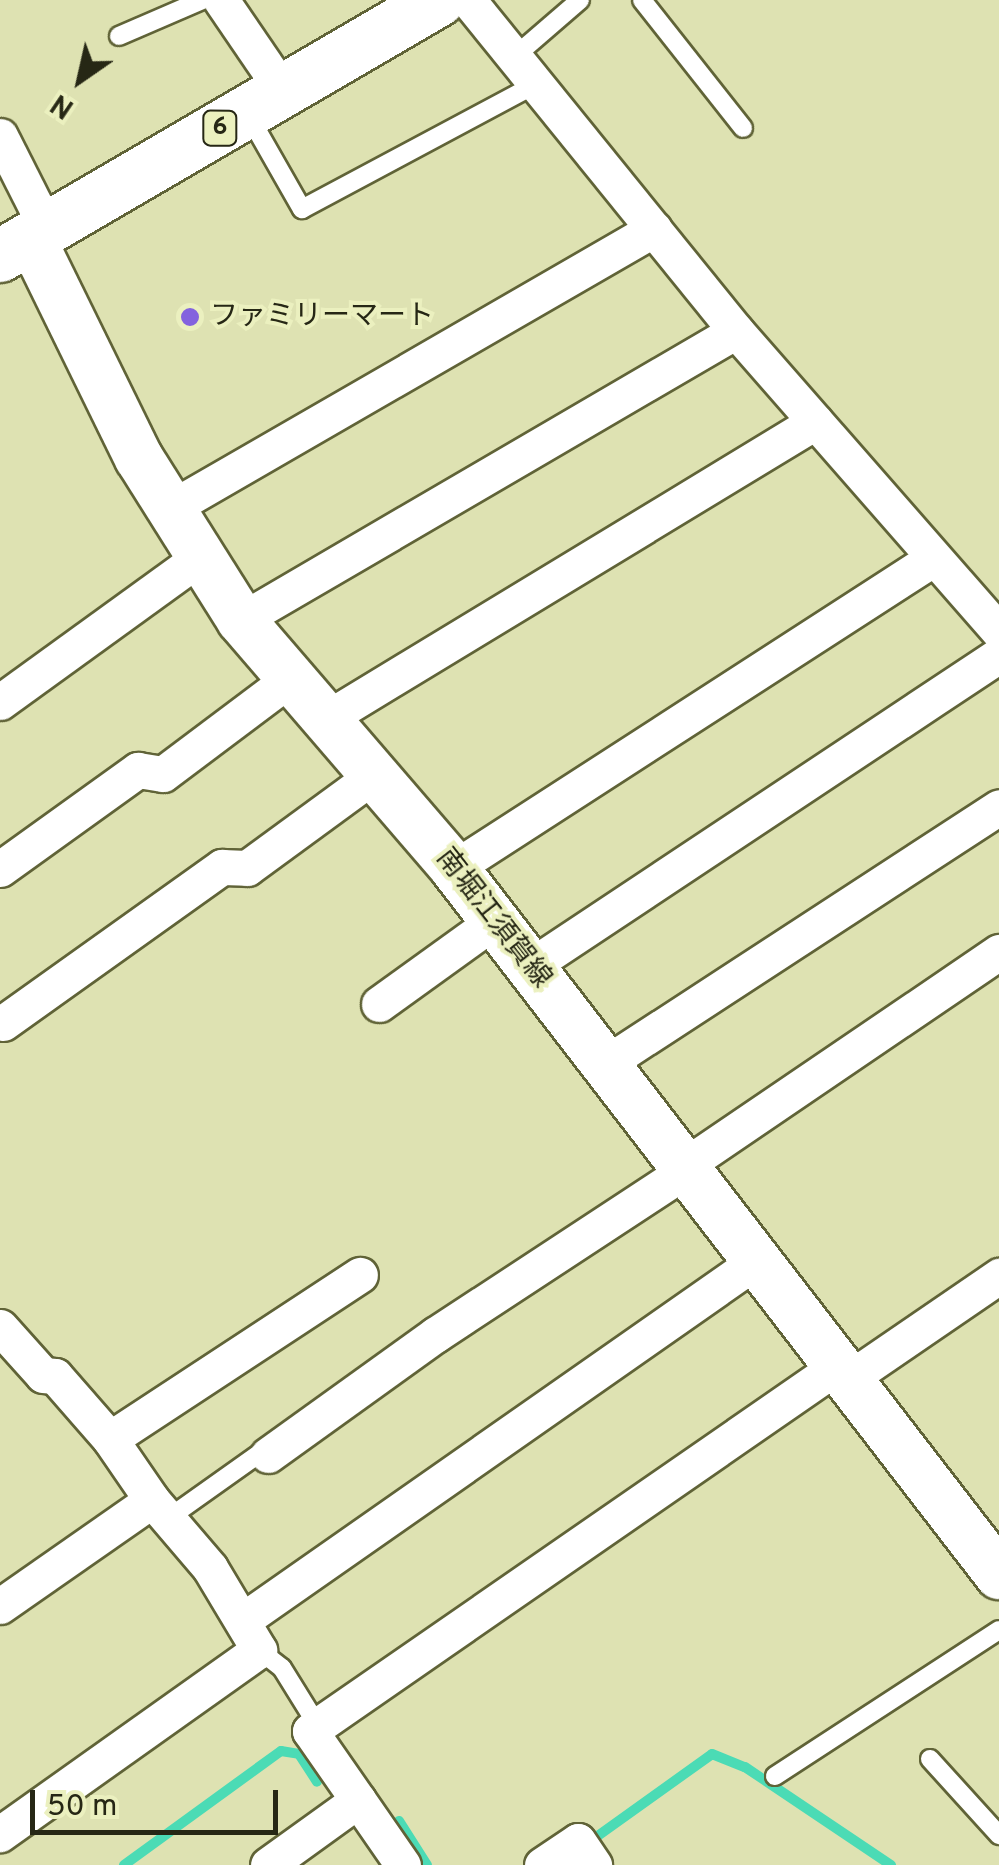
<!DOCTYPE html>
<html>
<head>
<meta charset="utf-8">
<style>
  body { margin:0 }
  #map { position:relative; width:999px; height:1865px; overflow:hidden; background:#dee2b2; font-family:Overpass,"Noto Sans JP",sans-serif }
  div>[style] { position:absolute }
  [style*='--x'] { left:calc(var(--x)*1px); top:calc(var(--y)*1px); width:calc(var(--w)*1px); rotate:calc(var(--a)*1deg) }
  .stream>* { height:10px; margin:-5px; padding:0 5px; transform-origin:5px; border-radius:5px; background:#4bdbb5 }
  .roads { filter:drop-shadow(2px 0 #606337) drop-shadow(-2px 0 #606337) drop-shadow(0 2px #606337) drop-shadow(0 -2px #606337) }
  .service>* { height:18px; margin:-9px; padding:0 9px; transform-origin:9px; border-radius:9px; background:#fff }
  .minor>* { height:35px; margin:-17.5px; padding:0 17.5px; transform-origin:17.5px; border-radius:17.5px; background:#fff }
  .secondary>* { height:48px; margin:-24px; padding:0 24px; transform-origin:24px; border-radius:24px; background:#fff }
  .primary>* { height:52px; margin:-26px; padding:0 26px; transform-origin:26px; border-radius:26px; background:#fff }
  .dots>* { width:28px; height:28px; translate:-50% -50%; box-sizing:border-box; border:5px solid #ebf0bf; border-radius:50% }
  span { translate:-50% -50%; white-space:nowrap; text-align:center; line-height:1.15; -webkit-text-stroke:8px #ebf0bf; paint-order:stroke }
  .shield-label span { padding:2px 8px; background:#ebf0bf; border:2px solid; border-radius:8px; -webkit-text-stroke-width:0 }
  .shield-label { font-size:25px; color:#262715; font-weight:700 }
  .poi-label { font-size:28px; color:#262715 }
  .left { translate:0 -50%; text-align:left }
  .street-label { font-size:28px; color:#262715 }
  .north { position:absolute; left:30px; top:30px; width:100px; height:100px; -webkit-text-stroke:8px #ebf0bf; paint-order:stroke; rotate:214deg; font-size:28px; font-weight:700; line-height:40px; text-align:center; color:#262715 }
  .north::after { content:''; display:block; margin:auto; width:35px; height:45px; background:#262715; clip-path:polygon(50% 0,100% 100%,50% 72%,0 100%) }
  .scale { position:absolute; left:30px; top:1790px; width:248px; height:45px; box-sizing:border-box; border:5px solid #262715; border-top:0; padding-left:12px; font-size:30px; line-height:35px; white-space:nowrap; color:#262715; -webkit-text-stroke:8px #ebf0bf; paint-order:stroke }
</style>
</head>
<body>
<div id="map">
  <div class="stream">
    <div style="--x:399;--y:1821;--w:52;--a:57.5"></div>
    <div style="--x:599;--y:1835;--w:139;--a:-35.6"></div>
    <div style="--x:712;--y:1754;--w:35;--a:22"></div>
    <div style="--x:745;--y:1767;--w:176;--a:33.9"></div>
    <div style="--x:124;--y:1865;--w:194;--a:-36"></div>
    <div style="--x:281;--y:1751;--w:18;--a:9"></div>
    <div style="--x:299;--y:1754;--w:33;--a:57"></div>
  </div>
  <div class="roads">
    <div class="service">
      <div style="--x:642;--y:0;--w:163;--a:51.7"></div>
      <div style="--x:119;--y:36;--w:90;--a:-23.4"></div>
      <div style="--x:514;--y:57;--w:87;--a:-40.8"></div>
      <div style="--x:250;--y:118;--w:105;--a:60.3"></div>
      <div style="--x:302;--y:209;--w:265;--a:-28.1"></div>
      <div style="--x:170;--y:1517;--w:114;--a:-35.4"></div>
      <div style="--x:263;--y:1451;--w:5;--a:37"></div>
      <div style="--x:259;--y:1650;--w:29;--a:38"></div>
      <div style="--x:282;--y:1668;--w:68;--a:58.2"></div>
      <div style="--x:930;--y:1759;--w:103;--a:47.8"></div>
      <div style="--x:775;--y:1776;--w:267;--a:-33.1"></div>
    </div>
    <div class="minor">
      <div style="--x:221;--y:0;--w:110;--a:55.7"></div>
      <div style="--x:468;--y:0;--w:426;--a:51"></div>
      <div style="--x:736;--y:331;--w:399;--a:48.8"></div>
      <div style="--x:0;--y:136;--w:104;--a:63.2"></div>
      <div style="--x:169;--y:509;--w:560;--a:-30"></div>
      <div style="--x:241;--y:620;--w:573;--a:-30.28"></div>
      <div style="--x:0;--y:702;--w:246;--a:-35.9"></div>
      <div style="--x:329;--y:717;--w:569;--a:-31.26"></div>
      <div style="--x:454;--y:868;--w:571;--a:-32.86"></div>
      <div style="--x:0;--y:869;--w:170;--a:-35.7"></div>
      <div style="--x:138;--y:770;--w:25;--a:9"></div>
      <div style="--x:163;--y:774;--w:161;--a:-36.9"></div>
      <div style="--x:529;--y:967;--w:564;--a:-33.58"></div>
      <div style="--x:379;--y:1004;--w:142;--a:-35.8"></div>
      <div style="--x:3;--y:1023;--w:269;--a:-35.5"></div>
      <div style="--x:222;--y:867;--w:25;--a:2"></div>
      <div style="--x:247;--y:868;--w:161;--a:-36.2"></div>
      <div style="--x:605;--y:1064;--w:470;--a:-33.1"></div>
      <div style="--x:684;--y:1166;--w:381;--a:-34.2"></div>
      <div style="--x:0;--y:1327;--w:64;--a:48.1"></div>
      <div style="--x:43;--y:1375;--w:12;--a:5"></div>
      <div style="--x:55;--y:1376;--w:84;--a:48.9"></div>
      <div style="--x:110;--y:1439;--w:74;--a:55.5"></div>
      <div style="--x:152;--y:1500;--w:89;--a:49.5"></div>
      <div style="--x:210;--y:1568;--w:96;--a:59.1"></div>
      <div style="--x:259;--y:1650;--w:318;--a:144.6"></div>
      <div style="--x:850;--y:1378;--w:181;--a:-34.4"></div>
      <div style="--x:110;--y:1439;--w:299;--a:-33.3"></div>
      <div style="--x:268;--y:1455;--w:206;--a:-35.7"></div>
      <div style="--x:435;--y:1335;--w:300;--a:-33.3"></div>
      <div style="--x:0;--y:1606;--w:185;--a:-34.9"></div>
      <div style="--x:243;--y:1620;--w:626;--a:-34.98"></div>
      <div style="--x:358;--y:1800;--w:84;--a:-124.8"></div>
      <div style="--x:310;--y:1731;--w:643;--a:-34.68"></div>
      <div style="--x:268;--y:1865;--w:111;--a:-35.8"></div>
      <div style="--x:358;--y:1800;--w:79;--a:55.3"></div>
      <div style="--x:542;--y:1865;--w:43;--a:-33.7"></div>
      <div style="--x:578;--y:1841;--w:29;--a:56"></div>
    </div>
    <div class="secondary">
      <div style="--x:31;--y:238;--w:245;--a:63.9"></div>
      <div style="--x:139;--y:458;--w:191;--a:57.8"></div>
      <div style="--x:241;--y:620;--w:327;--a:49.3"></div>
      <div style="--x:454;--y:868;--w:893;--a:52.37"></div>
    </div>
    <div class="primary">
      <div style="--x:0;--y:256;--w:508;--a:-30.25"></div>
    </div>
  </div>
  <div class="dots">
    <div style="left:190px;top:317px;background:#8363de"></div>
  </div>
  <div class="shield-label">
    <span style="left:220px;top:128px">6</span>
  </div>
  <div class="poi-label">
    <span class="left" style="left:210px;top:317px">ファミリーマート</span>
  </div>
  <div class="street-label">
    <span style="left:493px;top:919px;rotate:52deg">南堀江須賀線</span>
  </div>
  <div class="north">N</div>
  <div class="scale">50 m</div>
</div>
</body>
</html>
